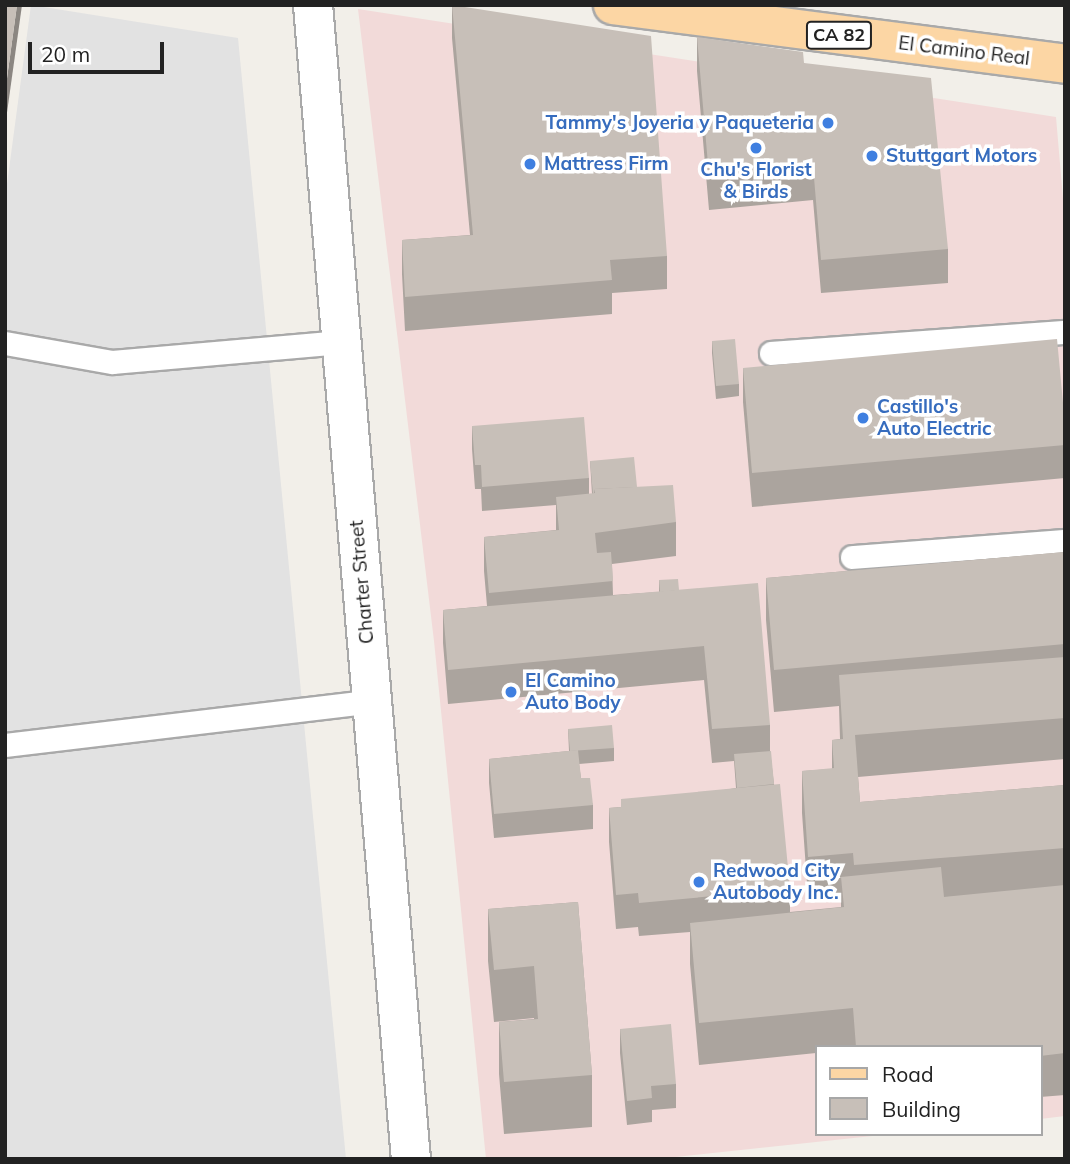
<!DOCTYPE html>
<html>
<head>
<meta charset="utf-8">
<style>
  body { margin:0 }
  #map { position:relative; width:1070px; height:1164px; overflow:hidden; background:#f2efe9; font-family:Mulish,sans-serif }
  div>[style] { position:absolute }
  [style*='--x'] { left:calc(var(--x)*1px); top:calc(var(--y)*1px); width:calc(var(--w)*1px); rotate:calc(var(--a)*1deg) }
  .commercial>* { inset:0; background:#f2dad9 }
  .parking>* { inset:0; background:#e2e2e2 }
  .roads { filter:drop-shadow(2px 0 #a9a9a9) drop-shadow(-2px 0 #a9a9a9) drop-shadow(0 2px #a9a9a9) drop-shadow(0 -2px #a9a9a9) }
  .service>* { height:23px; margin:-11.5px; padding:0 11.5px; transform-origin:11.5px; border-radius:11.5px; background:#fff }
  .minor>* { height:38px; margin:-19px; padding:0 19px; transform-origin:19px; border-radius:19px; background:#fff }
  .primary>* { height:38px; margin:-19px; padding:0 19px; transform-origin:19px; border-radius:19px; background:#fcd6a4 }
  .wall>* { inset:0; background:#aba49e }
  .shaded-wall>* { inset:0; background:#8b8681 }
  .building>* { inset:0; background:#c7bfb8 }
  .dots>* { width:19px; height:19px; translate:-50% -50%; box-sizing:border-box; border:4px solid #fff; border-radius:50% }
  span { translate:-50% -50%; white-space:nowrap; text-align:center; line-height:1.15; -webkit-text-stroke:7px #fff; paint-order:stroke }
  .shield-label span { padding:2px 5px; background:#fff; border:2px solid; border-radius:5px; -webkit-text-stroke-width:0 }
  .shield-label { font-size:18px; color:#222; font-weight:700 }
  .street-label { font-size:19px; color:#222 }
  .shop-label { font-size:19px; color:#366cbe; font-weight:700 }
  .right { translate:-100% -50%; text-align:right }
  .left { translate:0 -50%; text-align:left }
  .frame { position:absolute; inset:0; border:7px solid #222; pointer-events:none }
  .legend { position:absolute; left:815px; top:1045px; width:228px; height:91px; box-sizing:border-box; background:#fff; border:2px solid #a7a7a7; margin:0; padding:9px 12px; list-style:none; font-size:21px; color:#222 }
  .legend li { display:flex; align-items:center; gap:14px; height:35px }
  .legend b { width:35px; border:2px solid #a7a7a7 }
  .scale { position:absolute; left:28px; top:42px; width:136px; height:32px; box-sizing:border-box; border:4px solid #222; border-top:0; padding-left:9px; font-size:21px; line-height:24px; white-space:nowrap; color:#222; -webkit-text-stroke:5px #fff; paint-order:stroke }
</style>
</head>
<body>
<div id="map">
  <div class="commercial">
    <div style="clip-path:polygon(358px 9px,1056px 117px,1065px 222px,1065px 1116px,1040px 1119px,1040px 1047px,816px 1047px,816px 1134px,891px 1134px,657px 1159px,486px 1159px,434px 641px)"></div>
  </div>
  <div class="parking">
    <div style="clip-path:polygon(31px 5px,238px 38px,346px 1159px,5px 1159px,5px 199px)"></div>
  </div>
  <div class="roads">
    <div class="service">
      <div style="--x:5;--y:343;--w:109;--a:10.1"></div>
      <div style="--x:112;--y:362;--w:230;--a:-5"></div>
      <div style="--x:771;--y:353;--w:295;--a:-4.1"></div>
      <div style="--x:852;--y:557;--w:214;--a:-4.3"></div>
      <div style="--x:5;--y:745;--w:370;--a:-6.8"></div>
    </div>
    <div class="minor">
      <div style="--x:313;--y:5;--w:1158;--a:85.15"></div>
    </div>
    <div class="primary">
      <div style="--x:613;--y:5;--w:456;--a:7.4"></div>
    </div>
  </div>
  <div class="wall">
    <div style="clip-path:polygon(452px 5px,667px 256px,667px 289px,612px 293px,612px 314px,405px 331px,402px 274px,402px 240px,470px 235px,452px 38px)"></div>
    <div style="clip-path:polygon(697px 37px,804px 63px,948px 249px,948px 283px,821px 293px,813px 200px,709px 210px,697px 71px)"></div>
    <div style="clip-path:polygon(712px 341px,739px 384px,739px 396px,716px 399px,712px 353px)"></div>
    <div style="clip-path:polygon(743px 368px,1065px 424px,1065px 478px,752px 507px,743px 402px)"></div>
    <div style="clip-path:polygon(472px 426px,589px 478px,589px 494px,592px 494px,590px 461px,637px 487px,676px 522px,676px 556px,612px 564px,613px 595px,659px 592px,659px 580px,679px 590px,770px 725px,770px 751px,774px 784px,790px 889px,790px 912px,841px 907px,841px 895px,808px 898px,802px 813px,802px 771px,832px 769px,832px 740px,840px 739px,839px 706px,774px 712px,766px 620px,766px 578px,1065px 552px,1065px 759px,858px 777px,860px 802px,1065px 785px,1065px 1095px,1040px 1097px,1040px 1047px,816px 1047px,816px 1053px,699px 1065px,690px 964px,690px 932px,639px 936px,638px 927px,616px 929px,609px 842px,609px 808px,621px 807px,736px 788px,734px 761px,712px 763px,704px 680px,448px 704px,443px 643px,443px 610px,487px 606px,484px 571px,484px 537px,556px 530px,556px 505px,482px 511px,481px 489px,475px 489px,472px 449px)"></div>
    <div style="clip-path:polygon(568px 729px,614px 748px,614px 761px,579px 764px,581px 778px,593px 805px,593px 829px,494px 838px,489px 783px,489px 759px,569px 751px)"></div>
    <div style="clip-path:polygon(578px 902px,592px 1075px,592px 1127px,504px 1134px,499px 1074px,499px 1022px,534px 1019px,534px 1018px,494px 1022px,488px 961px,488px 909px)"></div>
    <div style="clip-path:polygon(620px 1029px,676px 1084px,676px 1108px,652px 1110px,652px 1122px,627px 1125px,620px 1053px)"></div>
  </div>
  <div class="shaded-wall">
    <div style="clip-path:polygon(17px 5px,22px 5px,5px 127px,5px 93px)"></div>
  </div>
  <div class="building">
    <div style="clip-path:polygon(5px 5px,17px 5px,5px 93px)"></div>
    <div style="clip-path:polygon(452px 5px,651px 36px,667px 256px,610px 260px,612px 280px,405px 297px,402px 240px,473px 235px)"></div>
    <div style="clip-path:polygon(697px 37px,803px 52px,804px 63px,931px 78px,948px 249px,821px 260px,813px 166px,709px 176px)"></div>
    <div style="clip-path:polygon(735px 339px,739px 384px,716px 386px,712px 341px)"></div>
    <div style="clip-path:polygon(1057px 339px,1065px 424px,1065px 445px,752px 473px,743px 368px)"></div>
    <div style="clip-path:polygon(584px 417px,589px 478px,482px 487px,481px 465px,475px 465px,472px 426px)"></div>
    <div style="clip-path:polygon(634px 457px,637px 487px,594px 489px,594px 493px,593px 494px,590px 461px)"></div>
    <div style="clip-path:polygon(673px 485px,676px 522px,595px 533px,597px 553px,611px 552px,613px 581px,489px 593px,484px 537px,559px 530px,556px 497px,595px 493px,594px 489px)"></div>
    <div style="clip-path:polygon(1065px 552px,1065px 644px,774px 670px,766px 578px)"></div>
    <div style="clip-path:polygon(678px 579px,679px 590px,660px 592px,659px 580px)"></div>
    <div style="clip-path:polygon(758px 583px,770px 725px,712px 729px,704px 646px,448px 670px,443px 610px)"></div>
    <div style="clip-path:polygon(1065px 657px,1065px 718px,855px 735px,860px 802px,1065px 785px,1065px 848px,854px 865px,853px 853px,808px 857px,802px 771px,834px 768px,832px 740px,843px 739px,839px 675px)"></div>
    <div style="clip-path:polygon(612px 725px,614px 748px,570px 751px,568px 729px)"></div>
    <div style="clip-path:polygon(578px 750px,581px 778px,590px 778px,593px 805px,494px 814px,489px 759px)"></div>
    <div style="clip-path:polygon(771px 751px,774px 784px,737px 788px,734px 754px)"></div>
    <div style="clip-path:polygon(780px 784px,790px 889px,639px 903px,638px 893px,616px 895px,609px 808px,621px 807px,621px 799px)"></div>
    <div style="clip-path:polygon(941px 867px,944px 897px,1065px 885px,1065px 1053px,1040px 1056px,1040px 1047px,856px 1047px,853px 1008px,699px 1023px,690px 923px,844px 907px,841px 877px)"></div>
    <div style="clip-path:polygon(578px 902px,592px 1075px,504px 1082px,499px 1022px,538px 1019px,534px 966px,494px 970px,488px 909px)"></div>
    <div style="clip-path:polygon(671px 1024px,676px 1084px,651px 1086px,652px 1098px,627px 1101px,620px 1029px)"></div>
  </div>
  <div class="dots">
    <div style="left:828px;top:123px;background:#3f7fe0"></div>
    <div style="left:756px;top:148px;background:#3f7fe0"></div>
    <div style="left:872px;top:156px;background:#3f7fe0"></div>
    <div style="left:530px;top:164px;background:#3f7fe0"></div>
    <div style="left:863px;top:418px;background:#3f7fe0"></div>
    <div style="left:511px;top:692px;background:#3f7fe0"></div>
    <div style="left:699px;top:882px;background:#3f7fe0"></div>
  </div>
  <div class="shield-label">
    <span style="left:839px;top:35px">CA 82</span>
  </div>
  <div class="street-label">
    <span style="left:964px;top:51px;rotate:7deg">El Camino Real</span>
    <span style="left:362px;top:582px;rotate:-95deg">Charter Street</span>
  </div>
  <div class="shop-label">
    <span class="right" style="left:814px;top:123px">Tammy's Joyeria y Paqueteria</span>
    <span class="left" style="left:886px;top:156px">Stuttgart Motors</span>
    <span class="left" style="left:544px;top:164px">Mattress Firm</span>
    <span style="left:756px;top:181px">Chu's Florist<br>&amp; Birds</span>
    <span class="left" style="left:877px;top:418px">Castillo's<br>Auto Electric</span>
    <span class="left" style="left:525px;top:692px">El Camino<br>Auto Body</span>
    <span class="left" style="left:713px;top:882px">Redwood City<br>Autobody Inc.</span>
  </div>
  <div class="frame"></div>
  <ul class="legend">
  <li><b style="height:9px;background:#fcd6a4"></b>Road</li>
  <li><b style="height:19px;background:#c7bfb8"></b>Building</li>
  </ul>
  <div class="scale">20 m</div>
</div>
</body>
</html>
